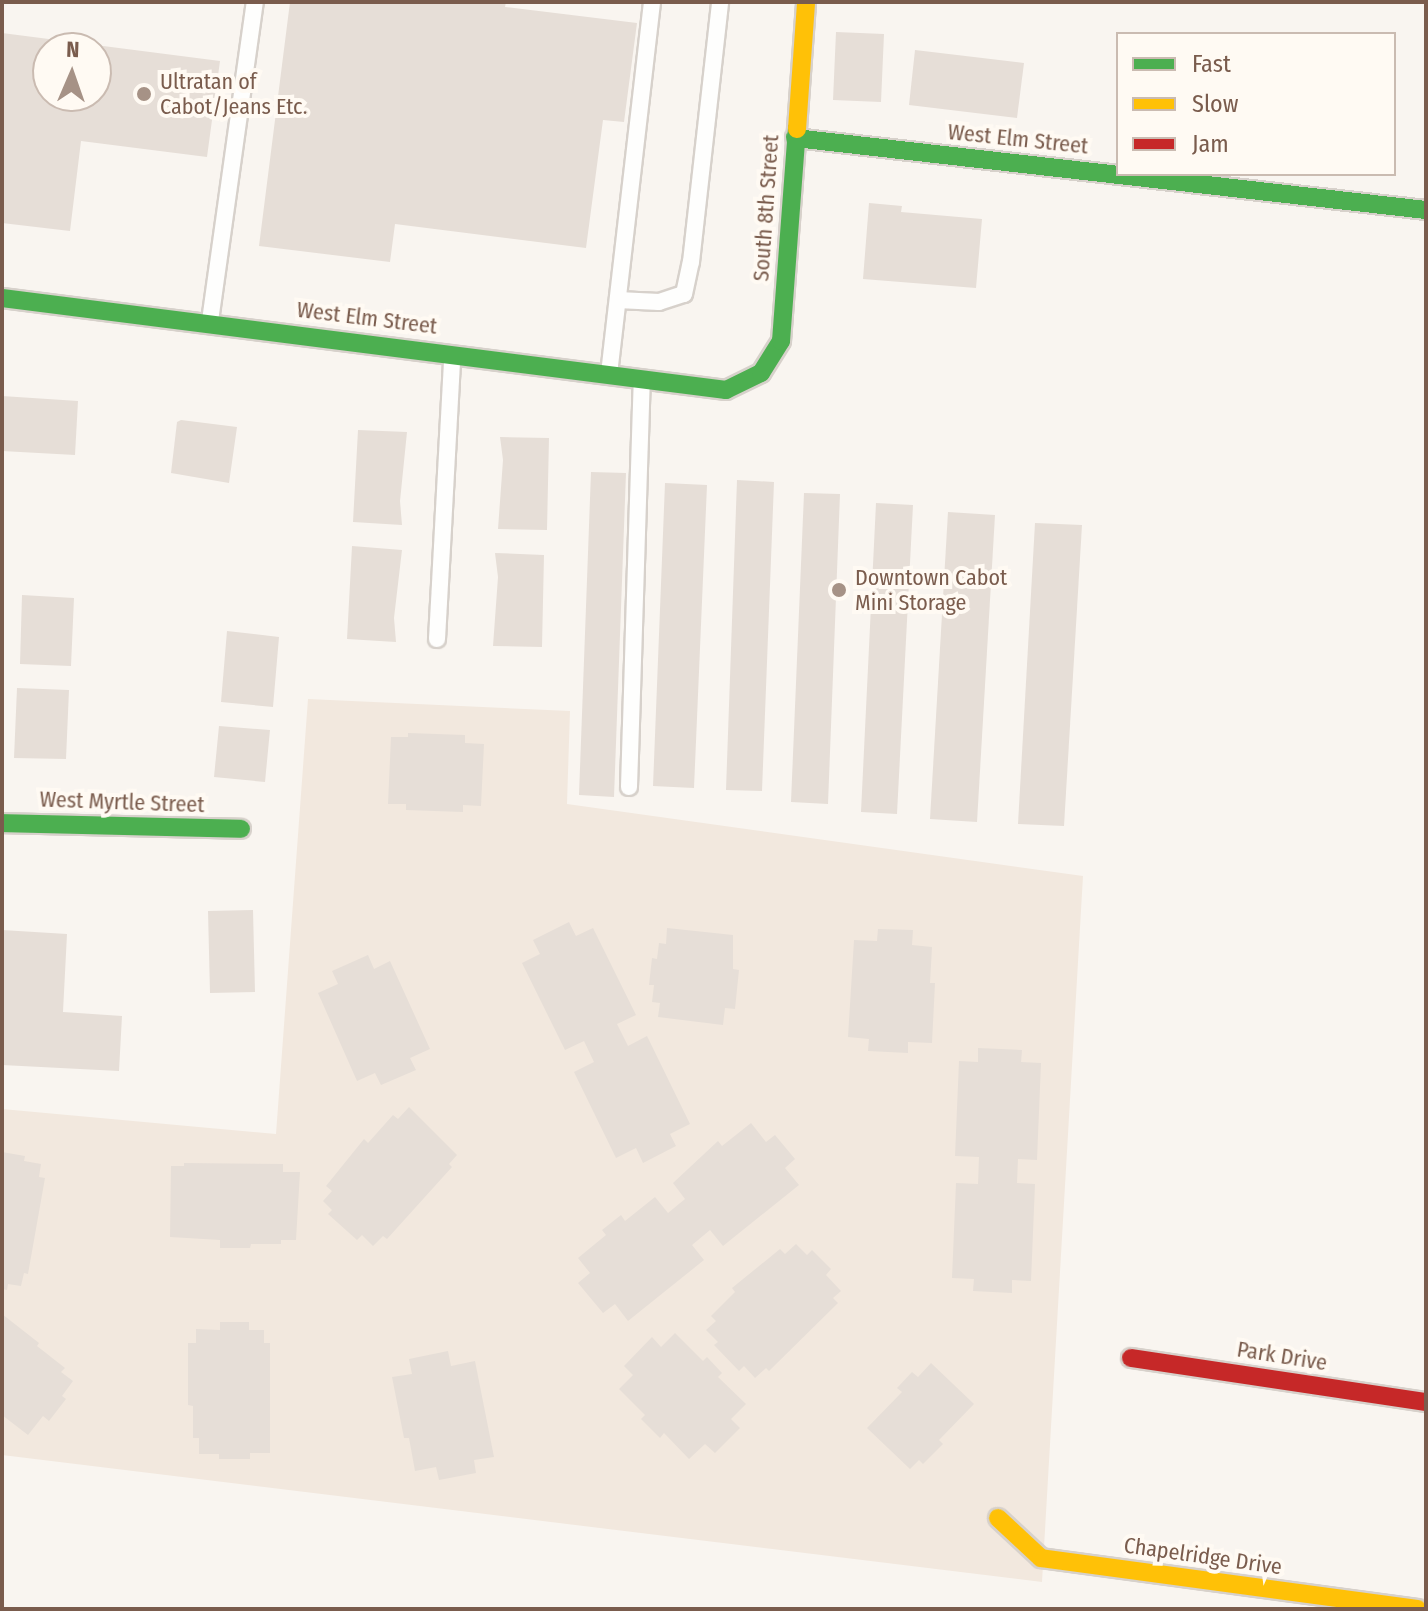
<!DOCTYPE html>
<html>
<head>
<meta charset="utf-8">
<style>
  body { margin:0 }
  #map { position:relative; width:1428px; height:1611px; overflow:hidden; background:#f9f5f0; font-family:"Fira Sans Condensed",sans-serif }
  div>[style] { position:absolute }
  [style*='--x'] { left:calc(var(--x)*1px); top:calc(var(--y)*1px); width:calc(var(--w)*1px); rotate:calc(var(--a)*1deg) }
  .residential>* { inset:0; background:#f2e8de }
  .building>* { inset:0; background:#e6ded7 }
  .roads { filter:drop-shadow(2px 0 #d7d1cb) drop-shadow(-2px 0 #d7d1cb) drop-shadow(0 2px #d7d1cb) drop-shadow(0 -2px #d7d1cb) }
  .lane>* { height:16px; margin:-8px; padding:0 8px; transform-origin:8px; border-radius:8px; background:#fefefd }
  .fast>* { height:18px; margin:-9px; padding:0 9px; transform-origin:9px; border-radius:9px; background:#4caf50 }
  .slow>* { height:18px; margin:-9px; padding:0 9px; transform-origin:9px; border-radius:9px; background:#ffc107 }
  .jam>* { height:18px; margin:-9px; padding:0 9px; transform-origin:9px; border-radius:9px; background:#c62828 }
  .dots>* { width:22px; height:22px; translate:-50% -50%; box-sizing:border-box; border:4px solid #fffaf3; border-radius:50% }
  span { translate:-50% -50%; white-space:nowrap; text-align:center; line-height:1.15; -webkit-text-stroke:8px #fffaf3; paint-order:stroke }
  .poi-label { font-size:22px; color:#7a5c4d }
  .left { translate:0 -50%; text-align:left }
  .street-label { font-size:22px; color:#7a5c4d }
  .frame { position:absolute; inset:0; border:4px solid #7a5c4d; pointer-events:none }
  .legend { position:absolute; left:1116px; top:32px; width:280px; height:144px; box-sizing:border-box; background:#fffaf3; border:2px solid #cabbb1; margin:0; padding:10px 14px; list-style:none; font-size:24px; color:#7a5c4d }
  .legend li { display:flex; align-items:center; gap:16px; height:40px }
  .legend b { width:40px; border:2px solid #cabbb1 }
  .north { position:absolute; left:32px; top:32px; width:80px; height:80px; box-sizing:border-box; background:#fffaf3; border:2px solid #cabbb1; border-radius:50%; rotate:2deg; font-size:22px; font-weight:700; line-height:32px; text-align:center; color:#7a5c4d }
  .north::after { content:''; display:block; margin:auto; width:28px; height:36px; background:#a69286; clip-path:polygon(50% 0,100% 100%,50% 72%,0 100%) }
</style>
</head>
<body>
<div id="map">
  <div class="residential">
    <div style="clip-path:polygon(308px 699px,570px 711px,567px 804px,1083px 876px,1042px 1582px,2px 1455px,2px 1109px,276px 1134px)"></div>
  </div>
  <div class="building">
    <div style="clip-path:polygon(290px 2px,506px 2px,505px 7px,637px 23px,624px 122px,603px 120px,586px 248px,395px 224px,390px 262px,259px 246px)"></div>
    <div style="clip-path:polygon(836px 32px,884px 34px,881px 102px,833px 100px)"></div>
    <div style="clip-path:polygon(evenodd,2px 33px,220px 61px,207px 157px,81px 141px,70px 231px,2px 223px,2px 33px,48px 48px,96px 48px,96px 96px,48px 96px,48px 48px)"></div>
    <div style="clip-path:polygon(915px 50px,1024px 63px,1017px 118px,909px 105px)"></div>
    <div style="clip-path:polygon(869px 203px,902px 206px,901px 212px,982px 219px,976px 288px,863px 279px)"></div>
    <div style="clip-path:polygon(2px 396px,78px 401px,75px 455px,2px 451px)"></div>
    <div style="clip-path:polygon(181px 420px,237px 427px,229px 483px,171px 473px,177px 422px)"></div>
    <div style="clip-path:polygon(358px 430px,407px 432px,400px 501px,402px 525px,353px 522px)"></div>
    <div style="clip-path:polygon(500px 437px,549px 438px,547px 530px,498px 529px,503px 460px)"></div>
    <div style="clip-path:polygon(591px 472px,626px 473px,614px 797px,579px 795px)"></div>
    <div style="clip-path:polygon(737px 480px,774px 482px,762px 791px,726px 790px)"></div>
    <div style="clip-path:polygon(665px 483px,707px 485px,694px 788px,653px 786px)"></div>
    <div style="clip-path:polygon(804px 493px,840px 494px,828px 804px,791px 802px)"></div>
    <div style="clip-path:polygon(876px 503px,913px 505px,897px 814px,861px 812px)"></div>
    <div style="clip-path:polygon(948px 512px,995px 515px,977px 822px,930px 819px)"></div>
    <div style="clip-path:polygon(1035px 523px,1082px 525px,1064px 826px,1018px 824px)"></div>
    <div style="clip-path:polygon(352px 546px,402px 550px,394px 618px,396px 642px,347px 639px)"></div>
    <div style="clip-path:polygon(495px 553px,544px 555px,542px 647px,493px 646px,498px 577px)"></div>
    <div style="clip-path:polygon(22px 595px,74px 598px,71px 666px,20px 664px)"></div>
    <div style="clip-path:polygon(227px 631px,279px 637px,273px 707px,221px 702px)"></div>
    <div style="clip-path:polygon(17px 688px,69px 690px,66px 759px,14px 758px)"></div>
    <div style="clip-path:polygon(219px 726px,270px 730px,265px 782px,214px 777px)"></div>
    <div style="clip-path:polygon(408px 733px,465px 735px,465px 743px,484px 744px,481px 806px,463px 805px,463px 812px,406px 810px,406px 804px,388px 804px,391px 737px,408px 737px)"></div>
    <div style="clip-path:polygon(253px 910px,255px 992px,210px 993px,208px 911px)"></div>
    <div style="clip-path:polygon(569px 922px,576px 936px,593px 928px,636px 1015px,617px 1024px,628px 1046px,647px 1036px,690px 1124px,670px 1134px,676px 1146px,643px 1163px,636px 1148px,616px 1158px,574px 1072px,594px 1062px,584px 1041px,565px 1050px,522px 963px,540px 954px,533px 940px)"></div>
    <div style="clip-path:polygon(667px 928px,733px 935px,733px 969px,739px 970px,735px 1009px,725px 1008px,723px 1025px,658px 1017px,660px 1003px,652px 1002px,654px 985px,649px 985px,652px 958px,657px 959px,659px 943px,666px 944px)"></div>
    <div style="clip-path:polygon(878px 929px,913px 930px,912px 945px,932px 947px,930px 983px,935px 983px,932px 1043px,908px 1042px,908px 1053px,868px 1051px,869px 1039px,848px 1037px,854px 940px,877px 941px)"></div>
    <div style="clip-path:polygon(2px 930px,67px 934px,63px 1012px,122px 1016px,119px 1071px,2px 1065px)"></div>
    <div style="clip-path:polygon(368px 955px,374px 969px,390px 961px,430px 1049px,410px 1058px,416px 1070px,381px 1085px,375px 1073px,357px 1081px,318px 993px,338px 984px,332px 971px)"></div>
    <div style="clip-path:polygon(978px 1048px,1022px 1050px,1021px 1062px,1041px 1063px,1037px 1160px,1018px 1159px,1017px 1183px,1035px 1184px,1031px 1281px,1012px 1280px,1012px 1293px,973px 1291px,974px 1279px,952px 1278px,956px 1183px,978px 1184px,979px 1157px,955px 1156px,959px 1061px,978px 1062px)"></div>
    <div style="clip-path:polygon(409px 1107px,457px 1155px,449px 1164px,452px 1167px,387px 1239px,383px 1236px,373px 1246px,362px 1235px,357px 1240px,328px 1214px,332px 1210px,323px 1201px,332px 1191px,326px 1186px,364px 1139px,368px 1143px,393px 1115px,398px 1119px)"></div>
    <div style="clip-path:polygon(751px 1123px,766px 1142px,775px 1135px,795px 1159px,785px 1168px,799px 1185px,723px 1246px,710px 1230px,692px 1245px,704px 1260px,628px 1321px,615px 1304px,603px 1313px,578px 1283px,590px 1273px,578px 1258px,606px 1235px,602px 1230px,621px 1215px,625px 1221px,655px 1197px,668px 1213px,685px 1199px,673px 1183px,718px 1141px,722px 1146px)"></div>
    <div style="clip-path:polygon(2px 1152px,25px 1156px,24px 1161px,41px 1164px,39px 1177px,45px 1178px,28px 1274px,24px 1273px,21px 1286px,8px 1284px,7px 1290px,2px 1289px)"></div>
    <div style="clip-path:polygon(184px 1163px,283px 1164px,283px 1172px,300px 1172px,296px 1240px,281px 1240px,281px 1244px,251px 1244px,250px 1248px,220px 1248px,220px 1240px,170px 1237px,171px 1166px,184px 1166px)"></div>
    <div style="clip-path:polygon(796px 1244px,807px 1255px,812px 1250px,831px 1269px,826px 1275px,841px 1291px,833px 1298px,838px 1303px,769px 1371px,766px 1368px,755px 1378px,744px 1366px,739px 1371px,714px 1345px,718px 1342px,706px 1330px,716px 1321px,711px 1316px,735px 1292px,732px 1288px,780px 1249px,785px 1254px)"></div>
    <div style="clip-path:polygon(2px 1314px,39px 1343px,37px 1346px,65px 1368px,61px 1372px,73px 1381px,62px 1396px,66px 1399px,49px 1421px,43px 1416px,28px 1435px,2px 1415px)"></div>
    <div style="clip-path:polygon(220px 1322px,249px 1322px,249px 1330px,264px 1330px,264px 1343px,270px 1343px,270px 1453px,250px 1453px,250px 1459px,219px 1459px,219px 1454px,199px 1454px,199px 1438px,193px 1438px,193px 1406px,188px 1405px,188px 1343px,196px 1343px,196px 1329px,220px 1330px)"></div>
    <div style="clip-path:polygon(675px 1333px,703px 1361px,707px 1357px,722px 1373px,718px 1377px,746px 1404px,731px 1419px,740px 1428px,715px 1453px,705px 1444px,689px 1459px,664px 1433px,660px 1438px,641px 1419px,645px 1415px,619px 1389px,633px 1375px,624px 1366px,652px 1337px,661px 1347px)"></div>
    <div style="clip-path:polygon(448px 1351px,451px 1366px,475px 1361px,494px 1457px,474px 1460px,476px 1473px,439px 1480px,436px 1467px,415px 1471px,409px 1438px,404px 1438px,392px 1377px,412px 1374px,409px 1359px)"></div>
    <div style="clip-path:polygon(931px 1363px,974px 1404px,939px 1440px,943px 1444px,923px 1464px,919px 1460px,910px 1469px,867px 1428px,902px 1392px,897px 1388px,912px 1372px,918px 1377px)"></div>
  </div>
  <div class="roads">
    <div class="lane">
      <div style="--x:618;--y:300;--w:41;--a:2.8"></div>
      <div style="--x:659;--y:302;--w:26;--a:-18"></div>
      <div style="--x:684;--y:294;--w:33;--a:-78"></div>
      <div style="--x:691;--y:262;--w:262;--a:-83.6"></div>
      <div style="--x:210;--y:321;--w:322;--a:-82"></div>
      <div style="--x:609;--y:374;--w:374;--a:-83.4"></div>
      <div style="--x:437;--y:639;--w:281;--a:-86.9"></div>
      <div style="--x:629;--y:787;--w:407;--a:-88.2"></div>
    </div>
    <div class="fast">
      <div style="--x:795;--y:138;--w:635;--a:6.51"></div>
      <div style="--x:2;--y:298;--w:730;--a:7.24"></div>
      <div style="--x:726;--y:390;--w:39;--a:-26"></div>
      <div style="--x:761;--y:373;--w:38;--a:-58"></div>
      <div style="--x:781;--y:341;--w:213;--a:-85.7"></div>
      <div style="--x:2;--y:823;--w:239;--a:1.4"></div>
    </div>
    <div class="slow">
      <div style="--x:797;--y:129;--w:127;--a:-85.9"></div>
      <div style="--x:998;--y:1518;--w:59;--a:42.9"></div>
      <div style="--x:1041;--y:1558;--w:380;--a:7.7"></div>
    </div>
    <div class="jam">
      <div style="--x:1131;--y:1358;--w:298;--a:8.5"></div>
    </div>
  </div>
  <div class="dots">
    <div style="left:144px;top:94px;background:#a69286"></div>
    <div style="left:839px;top:590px;background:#a69286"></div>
  </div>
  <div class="poi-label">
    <span class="left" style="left:160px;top:94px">Ultratan of<br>Cabot/Jeans Etc.</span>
    <span class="left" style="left:855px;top:590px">Downtown Cabot<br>Mini Storage</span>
  </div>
  <div class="street-label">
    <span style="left:1018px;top:139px;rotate:6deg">West Elm Street</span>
    <span style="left:766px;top:208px;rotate:-86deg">South 8th Street</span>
    <span style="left:367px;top:318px;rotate:7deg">West Elm Street</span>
    <span style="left:122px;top:802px;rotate:2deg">West Myrtle Street</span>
    <span style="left:1282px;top:1356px;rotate:9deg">Park Drive</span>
    <span style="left:1203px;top:1556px;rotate:8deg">Chapelridge Drive</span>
  </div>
  <div class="frame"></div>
  <ul class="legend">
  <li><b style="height:10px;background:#4caf50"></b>Fast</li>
  <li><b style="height:10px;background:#ffc107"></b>Slow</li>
  <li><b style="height:10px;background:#c62828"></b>Jam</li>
  </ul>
  <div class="north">N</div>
</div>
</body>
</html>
